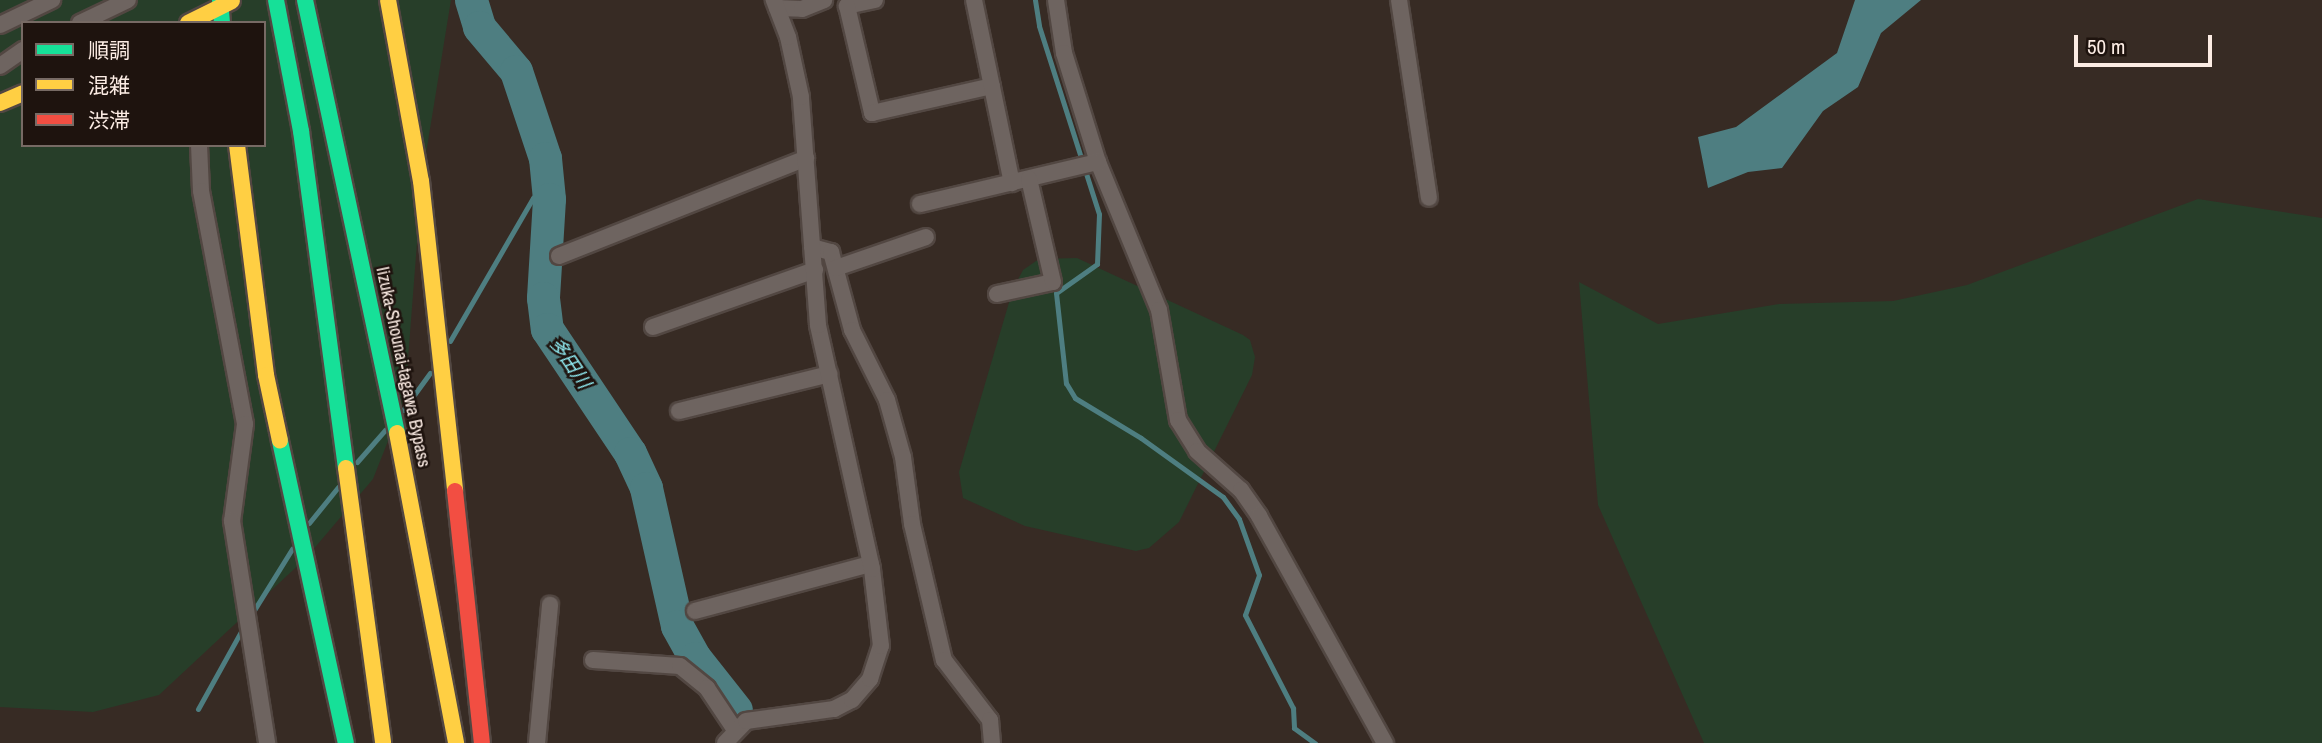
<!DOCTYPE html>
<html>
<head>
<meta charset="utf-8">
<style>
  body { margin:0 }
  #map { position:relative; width:2322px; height:743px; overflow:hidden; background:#372b24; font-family:"Archivo Narrow","Noto Sans JP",sans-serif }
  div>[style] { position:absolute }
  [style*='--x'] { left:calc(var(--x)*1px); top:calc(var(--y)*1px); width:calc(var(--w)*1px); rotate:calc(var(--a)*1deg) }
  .green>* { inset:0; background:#273e29 }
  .water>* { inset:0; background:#4e7e81 }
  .stream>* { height:5px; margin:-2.5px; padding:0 2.5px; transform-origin:2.5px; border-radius:2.5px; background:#4e7e81 }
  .river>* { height:33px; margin:-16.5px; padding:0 16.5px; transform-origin:16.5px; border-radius:16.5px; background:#4e7e81 }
  .roads { filter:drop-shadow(2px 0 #524742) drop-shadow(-2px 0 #524742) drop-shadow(0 2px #524742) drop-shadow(0 -2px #524742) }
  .street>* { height:16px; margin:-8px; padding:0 8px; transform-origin:8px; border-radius:8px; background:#6e6460 }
  .fast>* { height:16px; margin:-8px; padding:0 8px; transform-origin:8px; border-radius:8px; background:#16e098 }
  .slow>* { height:16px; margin:-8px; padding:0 8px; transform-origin:8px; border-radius:8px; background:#ffcf43 }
  .jam>* { height:16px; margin:-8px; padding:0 8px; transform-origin:8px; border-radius:8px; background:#f24e42 }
  span { translate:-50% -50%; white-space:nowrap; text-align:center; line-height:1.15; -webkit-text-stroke:5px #1e130e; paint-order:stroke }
  .street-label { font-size:18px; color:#fcece4 }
  .water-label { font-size:19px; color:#90ebf2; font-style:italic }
  .legend { position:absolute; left:21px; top:21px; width:245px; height:126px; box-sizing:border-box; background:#1e130e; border:2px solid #776a64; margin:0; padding:9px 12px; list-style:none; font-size:21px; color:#fcece4 }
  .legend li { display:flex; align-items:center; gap:14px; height:35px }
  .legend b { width:35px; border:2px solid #776a64 }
  .scale { position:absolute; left:2074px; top:35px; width:138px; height:32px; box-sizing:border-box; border:4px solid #fcece4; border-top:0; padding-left:9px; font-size:21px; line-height:24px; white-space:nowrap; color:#fcece4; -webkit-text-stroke:5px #1e130e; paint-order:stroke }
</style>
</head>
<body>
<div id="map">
  <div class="green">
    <div style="clip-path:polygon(evenodd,0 0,451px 0,422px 178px,405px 398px,373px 479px,306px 558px,159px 695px,93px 712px,0 707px,0 0,23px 23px,264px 23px,264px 145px,23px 145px,23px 23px)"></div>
    <div style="clip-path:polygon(2198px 199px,2322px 218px,2322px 743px,1704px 743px,1598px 505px,1579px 282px,1658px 324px,1779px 304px,1893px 301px,1967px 285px)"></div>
    <div style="clip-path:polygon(1077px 258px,1243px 335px,1250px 340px,1255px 357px,1252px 375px,1179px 522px,1149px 548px,1136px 551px,1025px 526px,963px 498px,959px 472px,1013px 289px,1023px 270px,1039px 259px)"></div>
  </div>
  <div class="water">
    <div style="clip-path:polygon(1855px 0,1921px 0,1881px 33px,1858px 87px,1823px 111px,1782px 168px,1748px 172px,1708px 188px,1698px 137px,1736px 127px,1837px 53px)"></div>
  </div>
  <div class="stream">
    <div style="--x:1035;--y:0;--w:26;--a:81"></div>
    <div style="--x:1039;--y:26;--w:197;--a:72.3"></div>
    <div style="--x:1099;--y:214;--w:50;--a:92.3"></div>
    <div style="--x:1097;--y:264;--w:50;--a:144.7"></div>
    <div style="--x:1056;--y:293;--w:91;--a:83.7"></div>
    <div style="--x:1066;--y:383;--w:17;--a:59"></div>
    <div style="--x:1075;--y:398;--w:77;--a:31.2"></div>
    <div style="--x:1141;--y:438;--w:101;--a:35.7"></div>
    <div style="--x:1223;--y:497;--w:27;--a:54"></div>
    <div style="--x:1239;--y:519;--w:59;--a:70.3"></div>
    <div style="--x:1259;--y:575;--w:42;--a:109.3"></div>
    <div style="--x:1245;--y:615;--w:105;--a:62.7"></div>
    <div style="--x:1293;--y:708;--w:20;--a:87"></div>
    <div style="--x:1294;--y:728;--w:26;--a:36"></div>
    <div style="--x:450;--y:341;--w:165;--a:-59.9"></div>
    <div style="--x:533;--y:198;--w:18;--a:-49"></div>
    <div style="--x:403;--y:410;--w:46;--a:-53.9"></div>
    <div style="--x:357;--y:462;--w:43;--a:-48.8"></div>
    <div style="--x:309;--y:523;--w:46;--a:-51.1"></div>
    <div style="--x:251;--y:615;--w:78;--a:-58.2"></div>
    <div style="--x:198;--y:709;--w:95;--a:-61"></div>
  </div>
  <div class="river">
    <div style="--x:471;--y:0;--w:28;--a:73"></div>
    <div style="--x:479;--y:27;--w:57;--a:49.9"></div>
    <div style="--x:516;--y:71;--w:92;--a:71.6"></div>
    <div style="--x:545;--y:158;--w:41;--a:84.4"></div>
    <div style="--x:549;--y:199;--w:99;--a:93.5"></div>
    <div style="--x:543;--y:298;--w:31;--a:83"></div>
    <div style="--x:547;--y:329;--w:149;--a:56.2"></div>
    <div style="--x:630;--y:453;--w:38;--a:65"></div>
    <div style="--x:646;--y:488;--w:141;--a:77.3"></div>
    <div style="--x:677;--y:626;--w:37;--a:61"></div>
    <div style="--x:695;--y:658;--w:66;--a:51.7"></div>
  </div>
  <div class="roads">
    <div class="street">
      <div style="--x:875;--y:0;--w:29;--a:168"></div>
      <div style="--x:847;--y:6;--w:110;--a:76.8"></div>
      <div style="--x:872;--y:113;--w:123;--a:-12.7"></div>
      <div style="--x:974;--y:0;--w:187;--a:78.3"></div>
      <div style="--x:1056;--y:0;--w:54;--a:81.4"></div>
      <div style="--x:1064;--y:53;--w:114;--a:72.7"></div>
      <div style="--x:1098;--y:162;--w:160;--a:67.6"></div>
      <div style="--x:1159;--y:310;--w:112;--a:80.2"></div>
      <div style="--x:1178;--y:420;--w:36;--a:58"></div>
      <div style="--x:1197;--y:451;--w:59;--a:41.6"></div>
      <div style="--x:1241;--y:490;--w:32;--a:55"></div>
      <div style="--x:1259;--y:516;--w:260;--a:61"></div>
      <div style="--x:1399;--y:0;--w:200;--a:81.4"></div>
      <div style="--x:777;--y:8;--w:25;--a:2"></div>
      <div style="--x:802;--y:9;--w:24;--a:-22"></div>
      <div style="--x:80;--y:23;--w:53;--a:-25.6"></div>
      <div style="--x:0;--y:25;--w:58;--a:-25.7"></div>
      <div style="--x:0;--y:66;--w:28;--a:-35"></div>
      <div style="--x:199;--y:145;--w:46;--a:87.5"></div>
      <div style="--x:201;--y:191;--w:237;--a:79.3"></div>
      <div style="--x:245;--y:424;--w:98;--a:97.6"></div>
      <div style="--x:232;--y:521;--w:225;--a:81"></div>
      <div style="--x:920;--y:204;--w:183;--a:-13.3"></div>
      <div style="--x:812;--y:247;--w:20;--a:15"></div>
      <div style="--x:831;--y:252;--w:81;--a:74.9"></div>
      <div style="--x:852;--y:330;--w:78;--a:63.4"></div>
      <div style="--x:887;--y:400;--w:59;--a:74.3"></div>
      <div style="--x:903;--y:457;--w:68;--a:82.3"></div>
      <div style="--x:912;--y:524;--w:140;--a:76.8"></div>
      <div style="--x:944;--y:660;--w:76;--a:52.5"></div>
      <div style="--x:990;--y:720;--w:23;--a:85"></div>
      <div style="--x:559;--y:256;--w:266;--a:-21.6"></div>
      <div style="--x:836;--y:268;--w:95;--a:-19"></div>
      <div style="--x:997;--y:294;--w:57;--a:-12.1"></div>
      <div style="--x:1053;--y:282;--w:106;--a:-103.1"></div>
      <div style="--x:653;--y:327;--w:172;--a:-19.4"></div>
      <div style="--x:679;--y:411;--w:155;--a:-13.8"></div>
      <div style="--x:695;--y:611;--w:182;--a:-15"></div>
      <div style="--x:593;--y:660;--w:87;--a:3.9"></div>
      <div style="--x:680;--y:666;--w:35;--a:39"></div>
      <div style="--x:707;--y:688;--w:50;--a:56.3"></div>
      <div style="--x:537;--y:743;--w:139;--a:-84.6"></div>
      <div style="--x:725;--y:743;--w:30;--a:-46"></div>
      <div style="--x:746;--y:721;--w:89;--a:-7.8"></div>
      <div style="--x:834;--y:709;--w:20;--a:-27"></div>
      <div style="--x:852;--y:700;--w:28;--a:-49"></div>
      <div style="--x:870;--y:679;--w:35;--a:-72"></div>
      <div style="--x:881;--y:646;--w:78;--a:-96.7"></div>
      <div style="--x:872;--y:569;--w:250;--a:-102.5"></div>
      <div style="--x:818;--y:325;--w:229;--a:-94.3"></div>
      <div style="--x:801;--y:97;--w:61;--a:-102.2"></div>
      <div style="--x:788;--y:37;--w:40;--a:-111"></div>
    </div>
    <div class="fast">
      <div style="--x:220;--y:0;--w:23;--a:85"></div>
      <div style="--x:276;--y:0;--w:133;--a:79.2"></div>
      <div style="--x:301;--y:131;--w:340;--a:82.4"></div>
      <div style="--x:305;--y:0;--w:443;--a:78"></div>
      <div style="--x:280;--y:441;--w:309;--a:77.7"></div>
    </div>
    <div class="slow">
      <div style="--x:388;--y:0;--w:184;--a:79.7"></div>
      <div style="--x:421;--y:181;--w:312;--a:83.7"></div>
      <div style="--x:188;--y:23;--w:49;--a:-26.6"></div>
      <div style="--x:0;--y:103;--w:25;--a:-23"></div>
      <div style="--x:237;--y:145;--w:232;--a:82.8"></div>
      <div style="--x:266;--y:375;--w:67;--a:78"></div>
      <div style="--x:397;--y:433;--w:316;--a:79.2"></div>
      <div style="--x:346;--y:468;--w:277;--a:82.3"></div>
    </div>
    <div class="jam">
      <div style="--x:455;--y:491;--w:253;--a:83.9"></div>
    </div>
  </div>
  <div class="street-label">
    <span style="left:403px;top:367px;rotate:78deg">Iizuka-Shounai-tagawa Bypass</span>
  </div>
  <div class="water-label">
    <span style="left:570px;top:363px;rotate:56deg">多田川</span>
  </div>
  <ul class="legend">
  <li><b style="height:9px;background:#16e098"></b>順調</li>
  <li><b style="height:9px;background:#ffcf43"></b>混雑</li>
  <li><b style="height:9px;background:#f24e42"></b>渋滞</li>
  </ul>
  <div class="scale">50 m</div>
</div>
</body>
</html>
